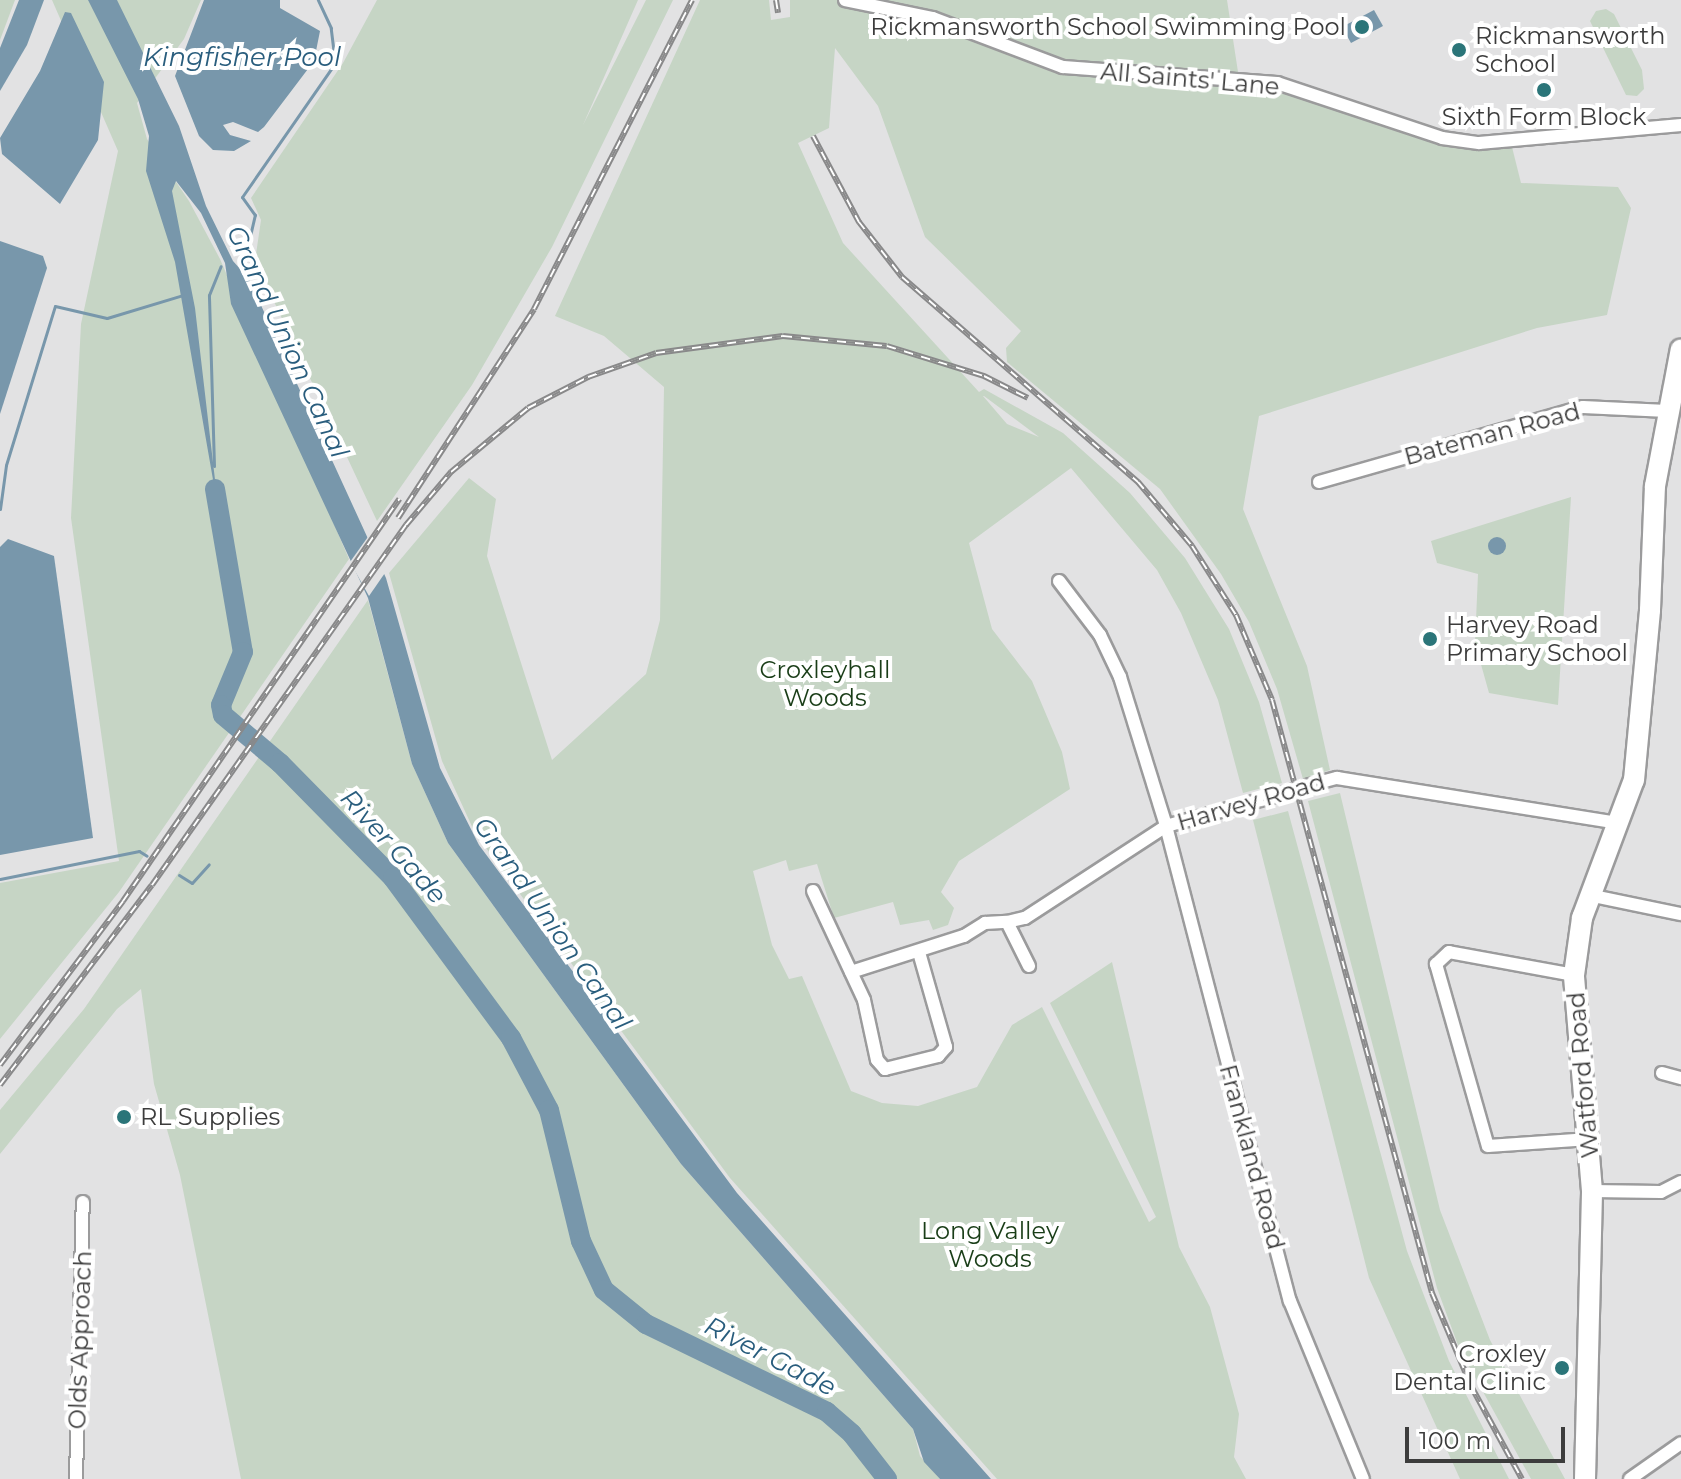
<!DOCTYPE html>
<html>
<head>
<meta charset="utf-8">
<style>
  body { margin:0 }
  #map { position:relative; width:1681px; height:1479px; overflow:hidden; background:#e2e2e3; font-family:Montserrat,sans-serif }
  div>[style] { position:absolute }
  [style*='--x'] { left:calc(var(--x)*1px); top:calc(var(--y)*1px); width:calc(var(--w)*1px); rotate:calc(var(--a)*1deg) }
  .green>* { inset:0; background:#c6d5c5 }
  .water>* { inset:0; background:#7897ab }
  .round { border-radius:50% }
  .pier>* { inset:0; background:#e2e2e3 }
  .stream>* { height:3px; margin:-1.5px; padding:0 1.5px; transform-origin:1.5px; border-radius:1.5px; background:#7897ab }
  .river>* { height:20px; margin:-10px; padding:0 10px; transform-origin:10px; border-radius:10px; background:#7897ab }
  .roads { filter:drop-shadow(2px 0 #9b9b9c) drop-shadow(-2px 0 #9b9b9c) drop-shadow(0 2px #9b9b9c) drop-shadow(0 -2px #9b9b9c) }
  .minor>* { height:12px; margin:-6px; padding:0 6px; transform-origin:6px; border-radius:6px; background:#fff }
  .primary>* { height:20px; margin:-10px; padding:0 10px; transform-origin:10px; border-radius:10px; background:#fff }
  .rail>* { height:6px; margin-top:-3px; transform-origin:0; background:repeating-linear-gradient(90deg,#fff 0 9px,#89898a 0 18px); box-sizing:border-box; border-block:2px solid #89898a }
  .bridges { filter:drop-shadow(2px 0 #9b9b9c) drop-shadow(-2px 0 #9b9b9c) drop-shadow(0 2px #9b9b9c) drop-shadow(0 -2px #9b9b9c) }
  .minor-bridge>* { height:12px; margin:-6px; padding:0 6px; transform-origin:6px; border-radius:6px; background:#fff }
  .dots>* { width:22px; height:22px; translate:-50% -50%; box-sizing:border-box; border:4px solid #fff; border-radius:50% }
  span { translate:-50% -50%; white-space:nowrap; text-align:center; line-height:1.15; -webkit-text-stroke:8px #fff; paint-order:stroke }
  .poi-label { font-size:24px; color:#3c3c3c }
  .right { translate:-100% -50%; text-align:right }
  .left { translate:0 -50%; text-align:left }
  .street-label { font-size:24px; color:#3c3c3c }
  .park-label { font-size:24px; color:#193d17 }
  .water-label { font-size:26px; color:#295d7d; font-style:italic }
  .scale { position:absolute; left:1405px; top:1427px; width:160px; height:36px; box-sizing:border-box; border:4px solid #3c3c3c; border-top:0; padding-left:10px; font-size:24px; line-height:28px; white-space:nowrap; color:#3c3c3c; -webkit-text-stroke:6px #fff; paint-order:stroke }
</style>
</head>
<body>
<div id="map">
  <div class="green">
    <div style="clip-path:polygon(0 0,15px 0,0 40px)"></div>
    <div style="clip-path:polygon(52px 0,201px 0,184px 39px,137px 103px,147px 139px,189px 201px,220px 259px,349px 559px,119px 892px,0 1039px,0 883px,119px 861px,71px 518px,81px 324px,118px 151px)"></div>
    <div style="clip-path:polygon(377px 0,638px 0,583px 125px,646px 0,673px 0,552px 247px,472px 385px,377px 521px,255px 261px,261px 220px,251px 198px,343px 63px)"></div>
    <div style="clip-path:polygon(evenodd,700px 0,769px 0,771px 20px,790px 17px,790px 0,1227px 0,1240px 85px,1273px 87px,1486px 148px,1512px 147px,1521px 183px,1618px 187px,1631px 208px,1607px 315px,1537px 328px,1259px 416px,1243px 509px,1307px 666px,1330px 770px,1303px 779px,1277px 689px,1249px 622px,1221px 574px,1160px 489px,1007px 362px,1006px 348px,1021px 331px,925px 237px,878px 106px,835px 48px,829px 128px,798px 143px,843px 243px,979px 392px,984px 389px,1063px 433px,1130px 493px,1185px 558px,1229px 629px,1259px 702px,1282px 783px,1243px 793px,1218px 700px,1181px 613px,1157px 570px,1071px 468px,969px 543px,992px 629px,1032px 681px,1062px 752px,1070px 789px,959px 861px,941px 892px,954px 908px,948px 925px,933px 930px,929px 920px,900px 925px,893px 902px,834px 918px,817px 864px,789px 871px,786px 860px,753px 871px,772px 945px,789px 979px,802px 976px,851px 1091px,882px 1103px,918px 1106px,977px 1087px,1012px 1025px,1042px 1007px,1149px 1222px,1156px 1217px,1050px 1003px,1112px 962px,1179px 1247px,1210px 1307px,1239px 1414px,1234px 1457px,1246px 1479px,997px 1479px,730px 1178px,475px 833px,442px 761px,389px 573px,469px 478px,496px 499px,487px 556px,552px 760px,646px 674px,660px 620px,664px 387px,604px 336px,555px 316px,700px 0,983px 396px,984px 396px,1039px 437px,1007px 424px,983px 396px)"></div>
    <div style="clip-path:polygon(1606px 9px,1614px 14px,1642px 70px,1644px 89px,1637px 96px,1626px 95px,1590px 21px,1596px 11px)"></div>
    <div style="clip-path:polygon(1571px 497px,1558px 705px,1489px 693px,1475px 643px,1478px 574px,1437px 563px,1431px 541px)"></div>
    <div style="clip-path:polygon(368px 600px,412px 764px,448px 843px,681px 1164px,913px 1429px,920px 1456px,940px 1479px,241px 1479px,180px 1175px,154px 1084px,141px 989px,117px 1009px,0 1154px,0 1110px,84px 1009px)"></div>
    <div style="clip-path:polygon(1340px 793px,1440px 1210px,1490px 1340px,1565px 1479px,1531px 1479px,1459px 1348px,1437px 1288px,1308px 801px)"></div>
    <div style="clip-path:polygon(1288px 811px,1407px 1251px,1449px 1361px,1509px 1479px,1460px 1479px,1369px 1278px,1253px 820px)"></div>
  </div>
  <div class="water">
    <div style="clip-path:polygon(19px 0,44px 0,27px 45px,0 91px,0 48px)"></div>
    <div style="clip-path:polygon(88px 0,117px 0,179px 126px,206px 206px,233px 261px,249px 279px,386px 578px,440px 768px,479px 845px,737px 1193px,991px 1479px,940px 1479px,924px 1462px,913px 1429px,681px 1164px,448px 843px,412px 764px,368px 598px,231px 304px,225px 263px,201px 213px,176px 181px,172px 191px,195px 308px,219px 514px,175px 262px,146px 171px,149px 136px,138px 99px)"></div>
    <div style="clip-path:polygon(204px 0,280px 0,280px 8px,320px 31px,314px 61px,264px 127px,258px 132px,233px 122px,223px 125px,230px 135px,251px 141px,234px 151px,213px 150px,199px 136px,175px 76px)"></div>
    <div style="clip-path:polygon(1374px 10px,1383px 26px,1351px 43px,1342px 27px)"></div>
    <div style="clip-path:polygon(65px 12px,71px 13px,104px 82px,98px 140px,60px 204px,2px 154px,0 138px,40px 71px)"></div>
    <div style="clip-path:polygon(0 241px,43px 256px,47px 268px,0 414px)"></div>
    <div class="round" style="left:1488px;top:537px;width:18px;height:18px"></div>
    <div style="clip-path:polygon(8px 539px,54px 556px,93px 838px,0 855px,0 547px)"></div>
  </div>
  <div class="pier">
    <div style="clip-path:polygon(370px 534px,387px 570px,369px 596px,350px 562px)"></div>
  </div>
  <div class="stream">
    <div style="--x:247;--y:249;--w:35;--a:-77"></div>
    <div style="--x:255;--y:215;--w:22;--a:-126"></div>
    <div style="--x:242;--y:197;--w:163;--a:-55.2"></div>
    <div style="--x:335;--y:63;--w:35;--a:-97"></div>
    <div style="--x:331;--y:28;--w:31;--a:-115"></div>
    <div style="--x:214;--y:466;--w:171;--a:-91.7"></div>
    <div style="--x:209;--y:295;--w:31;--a:-68"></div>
    <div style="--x:0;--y:509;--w:44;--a:-82.2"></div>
    <div style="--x:6;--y:465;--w:166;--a:-72.9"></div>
    <div style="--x:55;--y:306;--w:53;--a:13"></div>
    <div style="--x:107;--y:318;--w:79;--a:-16.8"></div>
    <div style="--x:179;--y:875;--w:15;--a:32"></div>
    <div style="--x:192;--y:883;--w:25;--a:-48"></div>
    <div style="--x:0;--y:879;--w:142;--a:-11.4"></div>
    <div style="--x:139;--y:851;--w:9;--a:32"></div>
  </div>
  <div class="river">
    <div style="--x:215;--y:489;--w:165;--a:80.3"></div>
    <div style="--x:243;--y:652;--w:57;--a:112.5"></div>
    <div style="--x:221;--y:705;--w:10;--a:79"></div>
    <div style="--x:223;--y:715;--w:75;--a:40.1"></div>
    <div style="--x:280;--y:763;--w:161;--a:45.5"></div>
    <div style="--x:393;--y:878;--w:199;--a:53.6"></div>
    <div style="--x:511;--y:1038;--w:81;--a:62.2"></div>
    <div style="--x:549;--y:1110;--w:135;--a:76.3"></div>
    <div style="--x:581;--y:1241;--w:54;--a:64.9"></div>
    <div style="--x:604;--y:1290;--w:54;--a:39"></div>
    <div style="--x:646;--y:1324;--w:201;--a:25.9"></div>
    <div style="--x:827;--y:1412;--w:33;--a:41"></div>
    <div style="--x:852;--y:1434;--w:57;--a:52.1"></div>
  </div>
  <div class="roads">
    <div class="minor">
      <div style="--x:845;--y:0;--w:90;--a:11.6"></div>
      <div style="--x:933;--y:18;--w:139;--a:20.7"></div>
      <div style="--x:1063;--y:67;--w:215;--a:4.3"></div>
      <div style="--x:1277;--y:83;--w:174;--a:18.4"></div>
      <div style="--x:1442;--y:138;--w:37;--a:8"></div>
      <div style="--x:1479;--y:143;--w:203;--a:-5.1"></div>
      <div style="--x:1319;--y:482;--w:274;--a:-15.9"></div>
      <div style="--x:1583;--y:407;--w:84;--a:2.7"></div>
      <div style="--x:1059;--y:581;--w:68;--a:52.8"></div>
      <div style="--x:1100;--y:635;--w:47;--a:64.5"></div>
      <div style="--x:1120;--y:677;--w:156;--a:72.8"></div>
      <div style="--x:1166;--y:826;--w:491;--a:75.4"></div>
      <div style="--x:1290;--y:1301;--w:192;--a:67.7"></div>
      <div style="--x:1310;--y:785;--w:28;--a:-15"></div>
      <div style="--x:1337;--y:778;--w:284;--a:9.1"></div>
      <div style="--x:813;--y:891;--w:120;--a:64.9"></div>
      <div style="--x:864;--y:1000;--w:61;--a:77.8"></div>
      <div style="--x:877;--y:1060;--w:12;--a:48"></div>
      <div style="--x:885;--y:1069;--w:55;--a:-13.8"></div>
      <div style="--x:938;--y:1056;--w:12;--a:-48"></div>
      <div style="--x:946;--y:1047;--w:99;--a:-105.9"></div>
      <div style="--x:1589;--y:895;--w:94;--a:11.7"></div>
      <div style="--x:1029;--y:966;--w:49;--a:-116.6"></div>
      <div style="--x:1007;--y:922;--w:18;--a:-13"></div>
      <div style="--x:1025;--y:918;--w:168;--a:-33.1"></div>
      <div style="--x:1166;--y:826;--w:109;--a:-15.4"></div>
      <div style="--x:851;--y:972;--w:119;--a:-17.7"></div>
      <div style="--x:964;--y:936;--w:25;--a:-32"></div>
      <div style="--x:985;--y:923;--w:22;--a:-3"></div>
      <div style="--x:1574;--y:975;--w:127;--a:-169.6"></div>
      <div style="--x:1449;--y:952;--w:18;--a:137"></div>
      <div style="--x:1436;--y:964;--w:189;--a:74.1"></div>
      <div style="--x:1488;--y:1146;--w:102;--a:-3.9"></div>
      <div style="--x:1662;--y:1073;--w:20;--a:15"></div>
      <div style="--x:1592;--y:1191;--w:69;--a:0.8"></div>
      <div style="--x:1661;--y:1192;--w:22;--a:-27"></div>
      <div style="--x:76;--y:1479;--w:277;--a:-88.6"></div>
      <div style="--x:1630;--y:1479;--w:62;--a:-35.2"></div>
    </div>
    <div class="primary">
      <div style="--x:1585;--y:1479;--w:288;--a:-88.6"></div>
      <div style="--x:1592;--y:1191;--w:217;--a:-94.8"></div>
      <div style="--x:1574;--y:975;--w:58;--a:-82"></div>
      <div style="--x:1582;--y:918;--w:147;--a:-69.4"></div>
      <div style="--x:1634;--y:780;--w:171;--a:-84.6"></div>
      <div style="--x:1650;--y:610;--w:124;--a:-87.7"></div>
      <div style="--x:1655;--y:486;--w:139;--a:-79.3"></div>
    </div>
  </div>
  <div class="rail">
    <div style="--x:776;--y:0;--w:13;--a:81"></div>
    <div style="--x:813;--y:136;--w:98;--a:61.9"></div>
    <div style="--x:859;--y:222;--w:70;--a:52"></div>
    <div style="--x:902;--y:277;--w:313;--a:41"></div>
    <div style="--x:1138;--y:482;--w:84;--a:49.8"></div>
    <div style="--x:1192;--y:546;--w:82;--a:57.5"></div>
    <div style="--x:1236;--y:615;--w:92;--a:67"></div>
    <div style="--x:1272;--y:700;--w:614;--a:74.9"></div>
    <div style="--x:1432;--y:1293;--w:101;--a:67.2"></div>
    <div style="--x:1471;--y:1386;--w:106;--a:61.3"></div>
    <div style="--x:398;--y:518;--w:249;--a:-56.9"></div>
    <div style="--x:534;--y:309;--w:347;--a:-62.9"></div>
    <div style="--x:0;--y:1065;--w:205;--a:-53.1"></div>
    <div style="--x:123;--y:901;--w:488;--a:-55.5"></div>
    <div style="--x:0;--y:1085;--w:251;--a:-52.8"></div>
    <div style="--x:152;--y:885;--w:441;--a:-54.8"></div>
    <div style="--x:406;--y:525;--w:70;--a:-49.7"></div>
    <div style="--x:451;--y:472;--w:100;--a:-39.7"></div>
    <div style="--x:528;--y:408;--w:68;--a:-27.3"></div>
    <div style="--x:588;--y:377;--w:72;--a:-19.4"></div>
    <div style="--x:656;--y:353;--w:128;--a:-7.6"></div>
    <div style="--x:783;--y:336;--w:104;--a:5.5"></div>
    <div style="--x:887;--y:346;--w:102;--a:17.2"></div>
    <div style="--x:984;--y:376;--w:49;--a:26.6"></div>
  </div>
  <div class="bridges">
    <div class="minor-bridge">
      <div style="--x:1271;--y:797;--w:41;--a:-17.1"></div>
    </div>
  </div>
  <div class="dots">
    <div style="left:1362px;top:27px;background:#2b7579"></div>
    <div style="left:1459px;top:50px;background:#2b7579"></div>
    <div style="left:1544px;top:90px;background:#2b7579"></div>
    <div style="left:1430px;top:639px;background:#2b7579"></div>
    <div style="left:124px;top:1117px;background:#2b7579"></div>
    <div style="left:1562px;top:1368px;background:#2b7579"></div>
  </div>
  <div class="poi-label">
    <span class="right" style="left:1346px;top:27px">Rickmansworth School Swimming Pool</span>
    <span class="left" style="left:1475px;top:50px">Rickmansworth<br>School</span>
    <span style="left:1544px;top:117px">Sixth Form Block</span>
    <span class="left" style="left:1446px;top:639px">Harvey Road<br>Primary School</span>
    <span class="left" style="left:140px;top:1117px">RL Supplies</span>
    <span class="right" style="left:1546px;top:1368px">Croxley<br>Dental Clinic</span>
  </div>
  <div class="street-label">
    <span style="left:1190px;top:79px;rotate:5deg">All Saints' Lane</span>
    <span style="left:1492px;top:434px;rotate:-15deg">Bateman Road</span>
    <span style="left:1251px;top:802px;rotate:-16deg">Harvey Road</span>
    <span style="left:1583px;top:1075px;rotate:-95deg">Watford Road</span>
    <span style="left:1252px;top:1157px;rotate:75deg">Frankland Road</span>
    <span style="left:80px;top:1340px;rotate:-88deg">Olds Approach</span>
  </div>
  <div class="park-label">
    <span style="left:825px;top:684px">Croxleyhall<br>Woods</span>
    <span style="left:990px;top:1245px">Long Valley<br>Woods</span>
  </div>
  <div class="water-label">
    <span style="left:242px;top:58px">Kingfisher Pool</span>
    <span style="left:287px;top:342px;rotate:65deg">Grand Union Canal</span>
    <span style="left:393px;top:847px;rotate:48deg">River Gade</span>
    <span style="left:552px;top:924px;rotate:55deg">Grand Union Canal</span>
    <span style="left:770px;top:1357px;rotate:27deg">River Gade</span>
  </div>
  <div class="scale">100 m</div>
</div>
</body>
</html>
